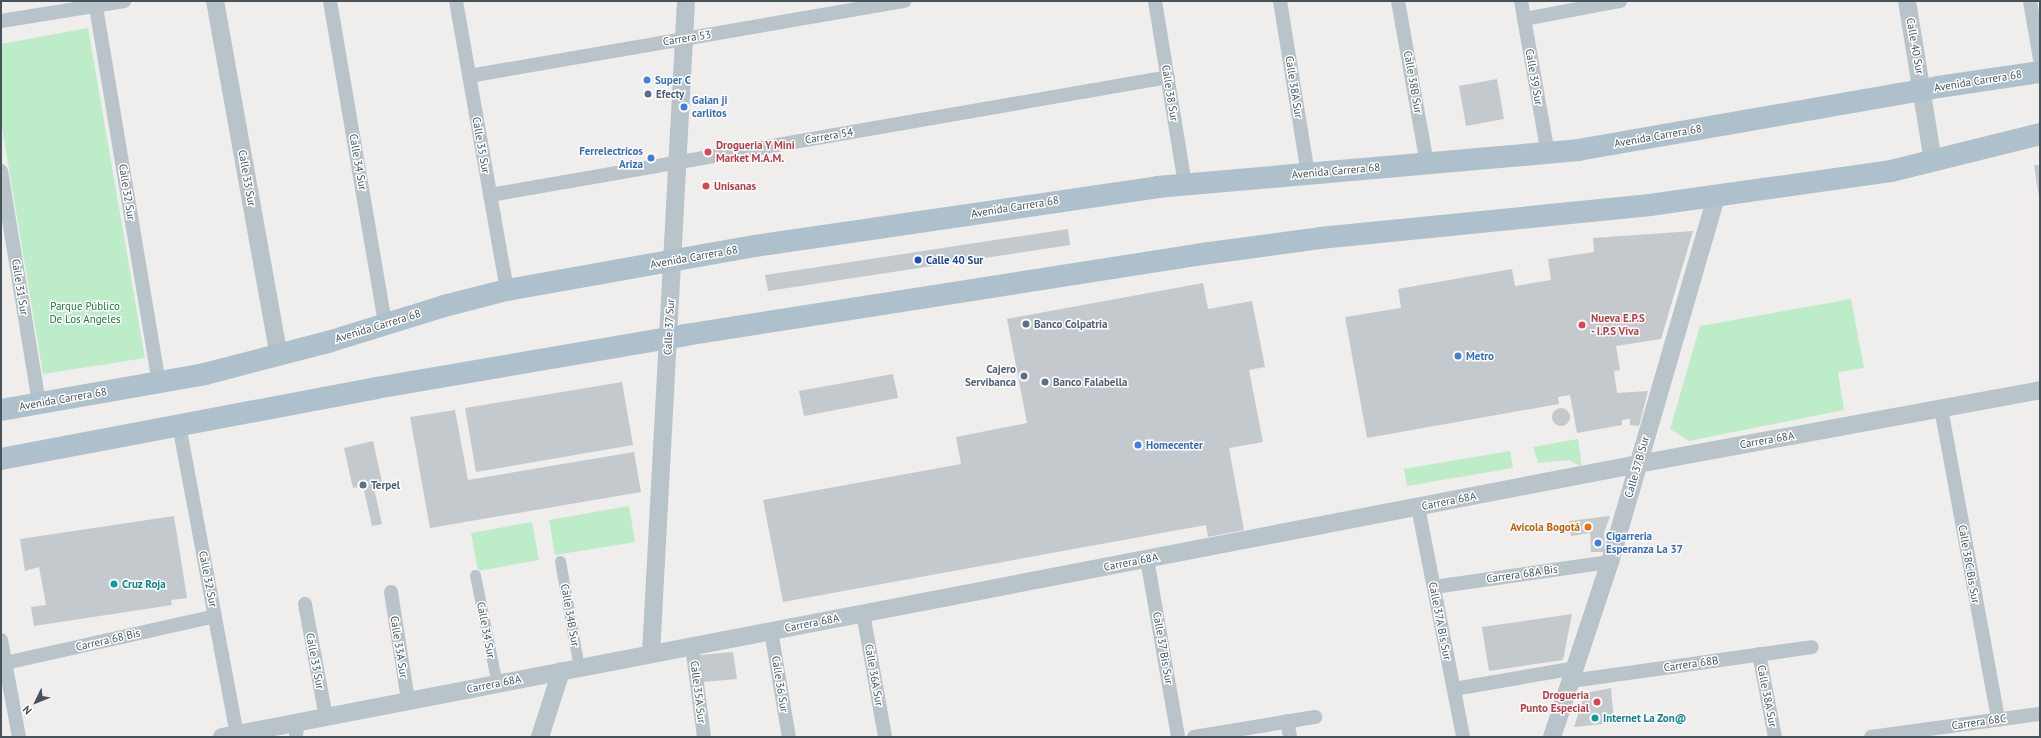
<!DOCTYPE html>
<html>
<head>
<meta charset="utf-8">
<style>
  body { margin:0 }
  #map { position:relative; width:2041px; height:738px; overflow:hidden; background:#f0eded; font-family:"PT Sans",sans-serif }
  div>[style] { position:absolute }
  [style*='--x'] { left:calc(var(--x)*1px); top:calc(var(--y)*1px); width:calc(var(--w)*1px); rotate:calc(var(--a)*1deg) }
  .green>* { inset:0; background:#bdecc9 }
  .building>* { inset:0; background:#c4c9cd }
  .round { border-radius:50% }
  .pedestrian>* { height:11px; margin:-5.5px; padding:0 5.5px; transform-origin:5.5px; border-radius:5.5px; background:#b9c3ca }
  .minor>* { height:14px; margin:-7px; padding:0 7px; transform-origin:7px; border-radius:7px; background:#b9c3ca }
  .tertiary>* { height:18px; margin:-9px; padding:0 9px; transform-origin:9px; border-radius:9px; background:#b9c3ca }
  .primary>* { height:22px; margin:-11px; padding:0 11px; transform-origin:11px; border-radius:11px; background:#aec0cb }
  .dots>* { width:11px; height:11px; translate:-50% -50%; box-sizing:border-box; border:2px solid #fff; border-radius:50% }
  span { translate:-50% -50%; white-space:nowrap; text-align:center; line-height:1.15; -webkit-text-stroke:3px #fff; paint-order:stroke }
  .street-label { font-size:11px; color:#46535a }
  .shop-label { font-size:11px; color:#366cbe; font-weight:700 }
  .left { translate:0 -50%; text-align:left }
  .right { translate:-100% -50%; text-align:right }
  .service-label { font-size:11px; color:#4e5e75; font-weight:700 }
  .health-label { font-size:11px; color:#be3a42; font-weight:700 }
  .transit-label { font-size:11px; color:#164399; font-weight:700 }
  .park-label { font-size:11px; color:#1a783e }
  .food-label { font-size:11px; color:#c56008; font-weight:700 }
  .culture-label { font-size:11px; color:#0d838f; font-weight:700 }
  .frame { position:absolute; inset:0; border:2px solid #46535a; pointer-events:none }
  .north { position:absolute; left:16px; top:682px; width:40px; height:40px; -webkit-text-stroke:3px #fff; paint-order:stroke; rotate:227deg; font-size:11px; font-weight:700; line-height:16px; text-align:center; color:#46535a }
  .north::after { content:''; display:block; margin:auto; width:14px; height:18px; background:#46535a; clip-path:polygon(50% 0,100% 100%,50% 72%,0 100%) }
</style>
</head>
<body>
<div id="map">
  <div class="green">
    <div style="clip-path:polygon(88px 28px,145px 358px,43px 374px,1px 121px,1px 44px)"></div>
    <div style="clip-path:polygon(1851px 299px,1864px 368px,1838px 372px,1844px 410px,1689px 441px,1670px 429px,1700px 326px)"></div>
    <div style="clip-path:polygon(1578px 439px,1582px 467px,1569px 460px,1538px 463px,1533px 447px)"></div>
    <div style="clip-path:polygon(1510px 451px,1513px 468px,1407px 486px,1404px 469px)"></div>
    <div style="clip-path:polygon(629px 506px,635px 542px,555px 555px,549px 520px)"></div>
    <div style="clip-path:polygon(532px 522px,539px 560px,478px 571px,471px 533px)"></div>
  </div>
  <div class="building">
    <div style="clip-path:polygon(1497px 79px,1504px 119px,1466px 126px,1459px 86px)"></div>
    <div style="clip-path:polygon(2034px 165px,2040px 165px,2040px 198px,2039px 198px)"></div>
    <div style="clip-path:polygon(1068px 229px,1070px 245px,768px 291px,765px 275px)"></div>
    <div style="clip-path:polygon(1693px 231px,1661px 339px,1616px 346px,1620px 370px,1614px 371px,1617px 393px,1648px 391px,1639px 426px,1630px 425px,1630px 419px,1622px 420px,1622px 425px,1577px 433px,1570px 395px,1558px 397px,1559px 404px,1367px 438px,1345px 317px,1401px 308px,1398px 289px,1512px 269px,1515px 286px,1551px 280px,1548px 259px,1594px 252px,1593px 238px)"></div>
    <div style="clip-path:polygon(1203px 283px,1208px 309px,1252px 301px,1265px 367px,1249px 370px,1263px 442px,1229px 448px,1244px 530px,1208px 537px,1206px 525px,783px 602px,763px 500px,961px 464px,956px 437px,1027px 423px,1007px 319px)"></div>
    <div style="clip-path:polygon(893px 374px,898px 398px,804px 416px,799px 391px)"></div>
    <div style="clip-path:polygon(622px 382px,633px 445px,476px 472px,465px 408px)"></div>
    <div class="round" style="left:1552px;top:408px;width:18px;height:18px"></div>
    <div style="clip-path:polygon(455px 410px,468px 480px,634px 452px,641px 492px,430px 528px,410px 417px)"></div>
    <div style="clip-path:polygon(373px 441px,382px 482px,373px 484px,382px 524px,372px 526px,363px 486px,353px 488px,344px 448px)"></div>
    <div style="clip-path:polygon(174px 516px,187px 598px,171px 600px,172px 605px,34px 626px,31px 607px,46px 605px,39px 567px,25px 571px,20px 539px)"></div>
    <div style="clip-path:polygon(1610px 516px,1604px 533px,1605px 552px,1591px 552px,1590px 533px,1571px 536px,1569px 521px)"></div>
    <div style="clip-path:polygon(1572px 614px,1563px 660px,1489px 671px,1482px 627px)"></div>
    <div style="clip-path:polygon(733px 652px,737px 679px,703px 682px,700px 655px)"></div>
    <div style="clip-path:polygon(1611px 688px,1614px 723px,1574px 727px,1585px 693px)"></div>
  </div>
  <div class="pedestrian">
    <div style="--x:560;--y:561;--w:109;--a:79.9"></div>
    <div style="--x:475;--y:575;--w:111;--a:78.6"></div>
  </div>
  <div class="minor">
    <div style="--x:95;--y:1;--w:386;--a:80.5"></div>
    <div style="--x:330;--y:1;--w:328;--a:80.3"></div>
    <div style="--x:456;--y:1;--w:293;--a:80"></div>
    <div style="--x:1155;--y:1;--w:185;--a:80.7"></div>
    <div style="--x:1280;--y:1;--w:174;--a:80.8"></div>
    <div style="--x:1398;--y:1;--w:166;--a:79.9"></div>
    <div style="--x:1521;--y:1;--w:155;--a:80"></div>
    <div style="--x:2030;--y:1;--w:59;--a:80.2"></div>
    <div style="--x:1524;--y:19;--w:98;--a:-10.6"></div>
    <div style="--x:1;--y:21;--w:125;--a:-9.2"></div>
    <div style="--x:469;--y:76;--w:442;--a:-9.8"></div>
    <div style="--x:1;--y:171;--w:235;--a:80.7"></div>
    <div style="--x:490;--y:195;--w:688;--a:-9.87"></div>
    <div style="--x:1941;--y:408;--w:317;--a:79.6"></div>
    <div style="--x:179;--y:425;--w:314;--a:79.4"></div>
    <div style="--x:1418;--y:507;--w:233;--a:78.9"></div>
    <div style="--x:1147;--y:559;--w:181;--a:80.1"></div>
    <div style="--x:1434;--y:587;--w:178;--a:-8.1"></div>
    <div style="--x:391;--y:592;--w:110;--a:81.1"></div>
    <div style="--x:305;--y:604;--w:115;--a:79.5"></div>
    <div style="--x:863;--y:613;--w:126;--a:79.9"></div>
    <div style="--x:771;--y:631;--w:108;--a:80.4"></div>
    <div style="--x:1;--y:640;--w:99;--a:79.5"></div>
    <div style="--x:692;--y:646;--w:92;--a:82.5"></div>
    <div style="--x:1759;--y:654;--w:85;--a:79.1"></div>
    <div style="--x:1;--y:664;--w:219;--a:-12.6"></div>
    <div style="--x:1571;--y:681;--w:243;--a:-8"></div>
    <div style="--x:1454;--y:689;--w:123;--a:-9.8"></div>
    <div style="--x:1287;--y:721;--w:16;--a:79"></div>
    <div style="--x:296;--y:737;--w:14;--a:-86"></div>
    <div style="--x:1194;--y:737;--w:123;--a:-9.4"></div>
    <div style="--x:1871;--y:737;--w:171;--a:-7.8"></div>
  </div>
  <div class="tertiary">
    <div style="--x:215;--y:1;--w:360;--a:79.8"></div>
    <div style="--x:1907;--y:1;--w:163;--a:80.8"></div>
    <div style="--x:651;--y:654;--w:654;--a:-86.93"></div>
    <div style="--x:222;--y:737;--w:1442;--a:-10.91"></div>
    <div style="--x:1638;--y:464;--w:409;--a:-10.4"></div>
    <div style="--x:540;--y:737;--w:69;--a:-72.3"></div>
    <div style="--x:1552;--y:737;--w:184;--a:-71.7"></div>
    <div style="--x:1610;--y:562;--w:381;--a:-73.8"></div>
  </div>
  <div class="primary">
    <div style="--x:1;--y:410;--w:207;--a:-10"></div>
    <div style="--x:205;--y:374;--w:127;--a:-14.6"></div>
    <div style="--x:328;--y:342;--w:121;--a:-17.2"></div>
    <div style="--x:444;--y:306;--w:65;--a:-14.3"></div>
    <div style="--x:507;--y:290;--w:252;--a:-10.1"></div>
    <div style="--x:755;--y:246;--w:406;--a:-8.3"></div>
    <div style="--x:1157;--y:187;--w:423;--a:-5"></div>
    <div style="--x:1578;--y:150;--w:365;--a:-9.9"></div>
    <div style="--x:1938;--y:87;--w:103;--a:-8.4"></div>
    <div style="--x:1;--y:459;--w:382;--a:-10.7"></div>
    <div style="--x:376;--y:388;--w:314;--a:-9.7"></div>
    <div style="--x:685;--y:335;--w:523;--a:-8.9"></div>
    <div style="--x:1202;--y:254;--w:119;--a:-7.7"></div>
    <div style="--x:1320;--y:238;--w:332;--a:-5.7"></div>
    <div style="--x:1650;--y:205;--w:243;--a:-8"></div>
    <div style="--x:1891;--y:171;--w:154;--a:-13.9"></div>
  </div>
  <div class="dots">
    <div style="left:647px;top:80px;background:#3f7fe0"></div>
    <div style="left:648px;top:94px;background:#5c6f8a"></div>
    <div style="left:684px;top:107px;background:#3f7fe0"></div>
    <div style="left:708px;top:152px;background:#e0444e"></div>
    <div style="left:651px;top:158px;background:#3f7fe0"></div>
    <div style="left:706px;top:186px;background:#e0444e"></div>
    <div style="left:918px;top:260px;background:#1a4fb4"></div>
    <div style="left:1026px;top:324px;background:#5c6f8a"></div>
    <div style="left:1582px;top:325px;background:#e0444e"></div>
    <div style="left:1458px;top:356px;background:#3f7fe0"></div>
    <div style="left:1024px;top:376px;background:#5c6f8a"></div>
    <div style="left:1045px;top:382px;background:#5c6f8a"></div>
    <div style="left:1138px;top:445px;background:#3f7fe0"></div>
    <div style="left:363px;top:485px;background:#5c6f8a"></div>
    <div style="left:1588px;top:527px;background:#e8710a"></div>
    <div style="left:1598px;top:543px;background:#3f7fe0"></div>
    <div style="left:114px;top:584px;background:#0f9aa8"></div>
    <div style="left:1597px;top:702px;background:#e0444e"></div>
    <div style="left:1595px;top:718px;background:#0f9aa8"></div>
  </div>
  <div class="street-label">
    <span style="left:687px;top:38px;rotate:-9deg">Carrera 53</span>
    <span style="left:1915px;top:46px;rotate:80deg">Calle 40 Sur</span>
    <span style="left:1534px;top:77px;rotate:80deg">Calle 39 Sur</span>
    <span style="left:1978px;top:81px;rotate:-9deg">Avenida Carrera 68</span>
    <span style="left:1413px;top:82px;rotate:80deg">Calle 38B Sur</span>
    <span style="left:1294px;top:87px;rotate:81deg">Calle 38A Sur</span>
    <span style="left:1170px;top:93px;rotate:81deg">Calle 38 Sur</span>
    <span style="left:829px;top:136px;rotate:-10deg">Carrera 54</span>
    <span style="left:1658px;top:136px;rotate:-10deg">Avenida Carrera 68</span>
    <span style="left:481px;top:145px;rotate:80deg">Calle 35 Sur</span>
    <span style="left:358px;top:162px;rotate:80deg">Calle 34 Sur</span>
    <span style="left:1336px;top:171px;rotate:-5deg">Avenida Carrera 68</span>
    <span style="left:247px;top:178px;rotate:80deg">Calle 33 Sur</span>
    <span style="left:127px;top:192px;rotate:81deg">Calle 32 Sur</span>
    <span style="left:1015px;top:207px;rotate:-9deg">Avenida Carrera 68</span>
    <span style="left:694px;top:257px;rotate:-10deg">Avenida Carrera 68</span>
    <span style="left:20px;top:287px;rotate:81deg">Calle 31 Sur</span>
    <span style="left:378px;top:326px;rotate:-17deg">Avenida Carrera 68</span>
    <span style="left:669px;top:327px;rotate:-87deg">Calle 37 Sur</span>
    <span style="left:63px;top:399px;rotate:-10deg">Avenida Carrera 68</span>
    <span style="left:1767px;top:440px;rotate:-10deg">Carrera 68A</span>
    <span style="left:1637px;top:467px;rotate:-74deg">Calle 37B Sur</span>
    <span style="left:1449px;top:501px;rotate:-11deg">Carrera 68A</span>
    <span style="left:1131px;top:562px;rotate:-11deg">Carrera 68A</span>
    <span style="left:1969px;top:564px;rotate:80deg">Calle 38C Bis Sur</span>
    <span style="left:1522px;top:574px;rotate:-8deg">Carrera 68A Bis</span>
    <span style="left:208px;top:579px;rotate:79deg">Calle 32 Sur</span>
    <span style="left:570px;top:615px;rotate:80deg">Calle 34B Sur</span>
    <span style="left:1440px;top:621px;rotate:79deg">Calle 37A Bis Sur</span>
    <span style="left:812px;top:623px;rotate:-11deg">Carrera 68A</span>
    <span style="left:486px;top:630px;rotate:79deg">Calle 34 Sur</span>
    <span style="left:108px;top:640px;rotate:-13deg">Carrera 68 Bis</span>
    <span style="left:399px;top:647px;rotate:81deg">Calle 33A Sur</span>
    <span style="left:1163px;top:648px;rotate:80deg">Calle 37 Bis Sur</span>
    <span style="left:315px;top:661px;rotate:79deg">Calle 33 Sur</span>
    <span style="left:1691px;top:664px;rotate:-8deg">Carrera 68B</span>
    <span style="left:874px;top:675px;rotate:80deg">Calle 36A Sur</span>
    <span style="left:494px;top:684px;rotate:-11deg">Carrera 68A</span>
    <span style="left:780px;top:684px;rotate:81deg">Calle 36 Sur</span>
    <span style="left:698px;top:692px;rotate:83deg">Calle 35A Sur</span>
    <span style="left:1767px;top:696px;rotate:79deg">Calle 38A Sur</span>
    <span style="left:1979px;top:722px;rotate:-8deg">Carrera 68C</span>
  </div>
  <div class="shop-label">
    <span class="left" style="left:655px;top:80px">Super C</span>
    <span class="left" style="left:692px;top:107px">Galan ji<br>carlitos</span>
    <span class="right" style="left:643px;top:158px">Ferrelectricos<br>Ariza</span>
    <span class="left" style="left:1466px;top:356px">Metro</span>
    <span class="left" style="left:1146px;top:445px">Homecenter</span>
    <span class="left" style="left:1606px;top:543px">Cigarreria<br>Esperanza La 37</span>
  </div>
  <div class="service-label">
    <span class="left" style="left:656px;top:94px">Efecty</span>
    <span class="left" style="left:1034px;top:324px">Banco Colpatria</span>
    <span class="right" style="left:1016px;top:376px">Cajero<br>Servibanca</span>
    <span class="left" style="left:1053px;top:382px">Banco Falabella</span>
    <span class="left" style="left:371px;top:485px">Terpel</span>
  </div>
  <div class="health-label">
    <span class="left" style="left:716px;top:152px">Drogueria Y Mini<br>Market M.A.M.</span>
    <span class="left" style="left:714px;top:186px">Unisanas</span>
    <span class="left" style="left:1591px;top:325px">Nueva E.P.S<br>- I.P.S Viva</span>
    <span class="right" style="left:1589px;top:702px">Drogueria<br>Punto Especial</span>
  </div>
  <div class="transit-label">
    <span class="left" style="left:926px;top:260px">Calle 40 Sur</span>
  </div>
  <div class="park-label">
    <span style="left:85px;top:313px">Parque Público<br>De Los Angeles</span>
  </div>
  <div class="food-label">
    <span class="right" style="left:1580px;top:527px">Avicola Bogotá</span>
  </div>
  <div class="culture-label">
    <span class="left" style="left:122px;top:584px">Cruz Roja</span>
    <span class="left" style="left:1603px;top:718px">Internet La Zon@</span>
  </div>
  <div class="frame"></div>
  <div class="north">N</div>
</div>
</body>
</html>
